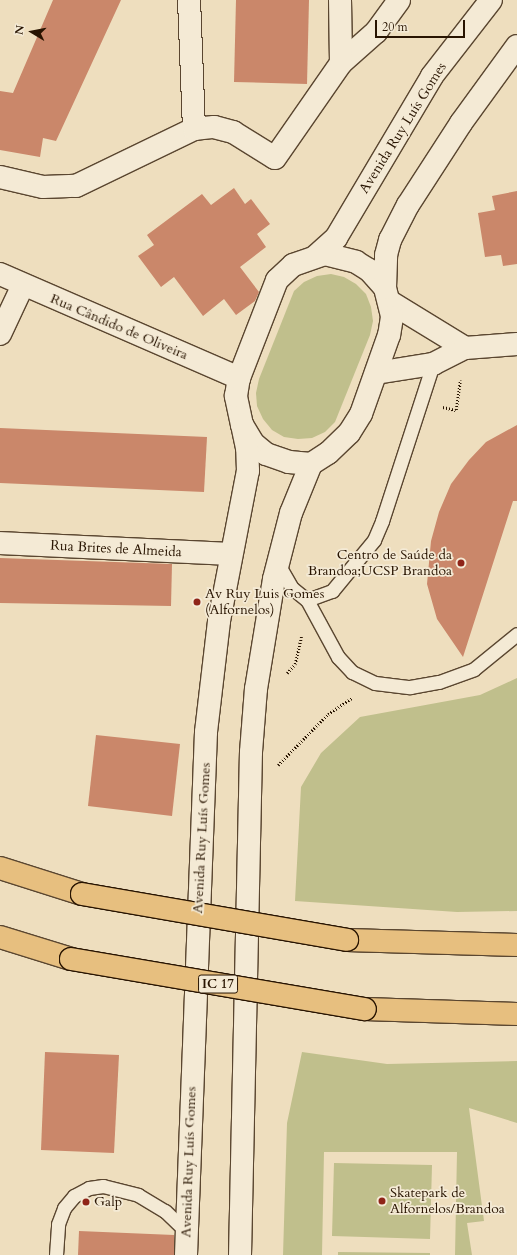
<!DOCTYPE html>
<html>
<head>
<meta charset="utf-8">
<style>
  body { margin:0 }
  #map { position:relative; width:517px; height:1255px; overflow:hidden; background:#eedebe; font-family:Cardo,serif }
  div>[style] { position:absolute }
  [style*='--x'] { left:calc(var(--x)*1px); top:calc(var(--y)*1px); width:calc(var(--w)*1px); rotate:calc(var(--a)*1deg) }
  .green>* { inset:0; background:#c0bf8c }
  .building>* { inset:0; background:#ca876a }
  .path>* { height:2.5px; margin-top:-1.25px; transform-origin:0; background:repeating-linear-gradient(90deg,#281401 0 1px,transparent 0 3px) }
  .roads { filter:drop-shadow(1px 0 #5a4630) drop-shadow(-1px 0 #5a4630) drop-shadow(0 1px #5a4630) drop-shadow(0 -1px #5a4630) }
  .service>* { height:13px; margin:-6.5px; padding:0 6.5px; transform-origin:6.5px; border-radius:6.5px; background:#f4ead5 }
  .minor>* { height:22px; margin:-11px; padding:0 11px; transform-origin:11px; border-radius:11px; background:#f4ead5 }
  .tertiary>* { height:22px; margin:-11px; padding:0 11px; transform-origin:11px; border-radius:11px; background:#f4ead5 }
  .trunk>* { height:22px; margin:-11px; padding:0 11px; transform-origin:11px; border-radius:11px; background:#e7bf7f }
  .bridges { filter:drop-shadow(1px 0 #281401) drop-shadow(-1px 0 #281401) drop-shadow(0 1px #281401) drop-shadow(0 -1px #281401) }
  .trunk-bridge>* { height:22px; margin:-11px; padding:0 11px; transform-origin:11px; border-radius:11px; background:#e7bf7f }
  .dots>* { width:11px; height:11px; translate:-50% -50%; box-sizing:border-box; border:2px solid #f4ead5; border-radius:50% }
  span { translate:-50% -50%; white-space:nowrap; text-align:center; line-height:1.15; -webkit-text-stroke:3.5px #f4ead5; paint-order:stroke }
  .shield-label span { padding:1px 3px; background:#f4ead5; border:1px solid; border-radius:3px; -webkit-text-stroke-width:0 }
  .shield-label { font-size:13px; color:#281401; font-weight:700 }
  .street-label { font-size:14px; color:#281401 }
  .poi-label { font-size:14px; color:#281401 }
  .right { translate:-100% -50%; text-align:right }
  .left { translate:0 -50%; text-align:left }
  .north { position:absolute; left:12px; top:12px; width:40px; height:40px; -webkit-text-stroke:3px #f4ead5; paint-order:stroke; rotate:280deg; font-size:11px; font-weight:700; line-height:16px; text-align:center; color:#281401 }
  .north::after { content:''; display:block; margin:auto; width:14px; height:18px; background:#281401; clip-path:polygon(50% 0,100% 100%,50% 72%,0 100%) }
  .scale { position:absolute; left:375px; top:20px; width:90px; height:18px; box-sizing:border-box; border:2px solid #281401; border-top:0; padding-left:5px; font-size:12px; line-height:14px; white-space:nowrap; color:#281401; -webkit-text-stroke:3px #f4ead5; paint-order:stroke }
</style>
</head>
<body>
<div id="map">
  <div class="green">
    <div style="clip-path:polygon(331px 274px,344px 277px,356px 284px,366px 294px,371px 307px,373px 321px,370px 335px,335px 422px,325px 432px,312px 438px,298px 439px,284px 437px,272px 430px,263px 419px,257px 406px,256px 393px,259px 379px,294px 291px,304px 282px,317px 276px)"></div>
    <div style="clip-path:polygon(517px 678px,517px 911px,457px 912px,295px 901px,301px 787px,321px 753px,360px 717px,480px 695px)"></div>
    <div style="clip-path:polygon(302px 1052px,387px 1064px,517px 1061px,517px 1123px,469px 1108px,484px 1221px,467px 1223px,472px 1255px,455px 1255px,457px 1152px,324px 1152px,322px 1255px,283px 1255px,287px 1123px)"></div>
    <div style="clip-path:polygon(334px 1163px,432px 1165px,430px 1239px,332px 1236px)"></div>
    <div style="clip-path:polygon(338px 1252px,430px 1253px,430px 1255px,338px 1255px)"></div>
  </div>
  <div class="building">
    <div style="clip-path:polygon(53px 0,121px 0,56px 141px,43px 138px,40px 157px,0 150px,0 91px,13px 93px)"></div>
    <div style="clip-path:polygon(236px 0,309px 0,307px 84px,234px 82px)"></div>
    <div style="clip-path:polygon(234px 188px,245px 204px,251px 199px,270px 224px,257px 234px,266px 247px,240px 267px,259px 292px,255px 301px,236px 315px,224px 299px,203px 316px,174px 277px,161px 287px,138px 256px,154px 245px,147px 235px,202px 194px,211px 205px)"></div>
    <div style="clip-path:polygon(517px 191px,517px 264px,503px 266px,501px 255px,485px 257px,478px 213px,495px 210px,492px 196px)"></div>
    <div style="clip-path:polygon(517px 425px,517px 501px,513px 501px,463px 657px,437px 619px,427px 584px,431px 541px,439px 512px,451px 484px,469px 460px,486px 442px)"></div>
    <div style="clip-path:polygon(0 428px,207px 437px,204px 492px,0 483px)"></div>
    <div style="clip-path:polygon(0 558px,172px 564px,171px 606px,0 603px)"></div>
    <div style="clip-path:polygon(96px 735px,180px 744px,172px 816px,88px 806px)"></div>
    <div style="clip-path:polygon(45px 1052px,119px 1055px,114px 1153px,41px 1150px)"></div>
    <div style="clip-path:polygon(79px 1231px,174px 1235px,174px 1255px,78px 1255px)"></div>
  </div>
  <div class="path">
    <div style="--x:443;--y:407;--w:13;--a:13"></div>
    <div style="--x:456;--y:410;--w:30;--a:-82"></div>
    <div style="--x:287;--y:673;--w:12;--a:-48"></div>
    <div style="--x:295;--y:664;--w:28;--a:-77"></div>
    <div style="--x:278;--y:765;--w:71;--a:-45.6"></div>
    <div style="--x:328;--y:714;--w:29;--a:-34"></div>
  </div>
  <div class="roads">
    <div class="service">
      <div style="--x:278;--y:564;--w:28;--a:60"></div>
      <div style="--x:292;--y:588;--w:19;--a:39"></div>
      <div style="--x:307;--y:600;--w:65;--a:61.5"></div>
      <div style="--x:338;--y:657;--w:21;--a:47"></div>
      <div style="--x:352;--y:672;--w:25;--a:26"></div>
      <div style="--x:375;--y:683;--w:35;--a:7"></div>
      <div style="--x:410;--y:687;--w:29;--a:-10"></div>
      <div style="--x:439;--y:682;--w:37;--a:-20"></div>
      <div style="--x:474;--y:669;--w:55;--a:-39.1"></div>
      <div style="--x:307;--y:600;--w:27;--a:-20"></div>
      <div style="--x:332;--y:591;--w:66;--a:-50.5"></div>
      <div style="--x:374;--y:540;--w:21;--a:-67"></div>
      <div style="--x:382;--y:521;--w:165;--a:-72"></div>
      <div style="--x:56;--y:1255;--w:31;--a:-86"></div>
      <div style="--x:58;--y:1224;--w:17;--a:-69"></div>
      <div style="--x:64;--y:1208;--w:16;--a:-50"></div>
      <div style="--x:74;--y:1196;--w:17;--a:-28"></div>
      <div style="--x:89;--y:1188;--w:14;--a:-8"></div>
      <div style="--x:103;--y:1186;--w:36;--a:14"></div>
      <div style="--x:138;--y:1195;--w:31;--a:31"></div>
      <div style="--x:165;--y:1211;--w:30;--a:44"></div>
    </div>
    <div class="minor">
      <div style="--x:341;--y:63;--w:47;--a:-41.5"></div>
      <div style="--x:376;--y:32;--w:39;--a:-54"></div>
      <div style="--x:194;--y:129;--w:20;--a:-6"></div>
      <div style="--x:214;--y:127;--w:20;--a:15"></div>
      <div style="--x:233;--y:132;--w:49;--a:31.8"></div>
      <div style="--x:275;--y:158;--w:116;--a:-55.2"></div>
      <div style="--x:341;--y:63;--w:63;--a:-90.9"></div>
      <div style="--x:0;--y:177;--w:44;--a:13.1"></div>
      <div style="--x:43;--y:187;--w:33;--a:-2"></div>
      <div style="--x:76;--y:186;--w:131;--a:-25.8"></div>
      <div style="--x:194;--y:129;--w:129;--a:-92.2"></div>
      <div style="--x:0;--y:274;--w:261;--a:23.5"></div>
      <div style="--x:390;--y:302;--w:88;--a:31.5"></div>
      <div style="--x:0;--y:334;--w:54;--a:-64.9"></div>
      <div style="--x:376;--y:373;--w:58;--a:-9"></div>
      <div style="--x:433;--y:364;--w:36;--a:-27"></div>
      <div style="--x:465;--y:348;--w:52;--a:-4.4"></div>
      <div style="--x:0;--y:543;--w:231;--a:2.7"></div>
    </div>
    <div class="tertiary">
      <div style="--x:325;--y:254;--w:32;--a:14"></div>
      <div style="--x:356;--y:262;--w:15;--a:32"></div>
      <div style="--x:369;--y:270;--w:24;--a:48"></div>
      <div style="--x:385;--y:288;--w:30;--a:76"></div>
      <div style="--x:392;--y:317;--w:18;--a:99"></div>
      <div style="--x:389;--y:335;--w:84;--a:109.5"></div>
      <div style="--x:361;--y:414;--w:22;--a:122"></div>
      <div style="--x:349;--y:433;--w:29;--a:136"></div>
      <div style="--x:328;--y:453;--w:20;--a:147"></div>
      <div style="--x:311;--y:464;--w:22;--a:-175"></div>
      <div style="--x:289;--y:462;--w:24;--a:-161"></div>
      <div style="--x:266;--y:454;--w:17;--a:-140"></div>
      <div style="--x:253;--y:443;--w:21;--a:-121"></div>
      <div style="--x:242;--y:425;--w:30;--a:-102"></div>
      <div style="--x:236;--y:396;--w:18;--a:-81"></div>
      <div style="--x:239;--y:378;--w:105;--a:-68.8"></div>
      <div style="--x:277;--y:280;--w:22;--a:-43"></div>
      <div style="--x:293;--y:265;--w:34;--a:-19"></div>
      <div style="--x:316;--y:256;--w:27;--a:-42"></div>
      <div style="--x:336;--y:238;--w:188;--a:-59.3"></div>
      <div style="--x:432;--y:76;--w:96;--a:-52.2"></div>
      <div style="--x:385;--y:288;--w:33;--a:-88"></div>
      <div style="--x:386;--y:255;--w:16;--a:-75"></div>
      <div style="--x:390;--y:240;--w:39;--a:-63"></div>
      <div style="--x:408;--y:205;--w:98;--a:-57.1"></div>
      <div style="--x:461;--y:123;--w:95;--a:-54"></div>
      <div style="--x:186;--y:1255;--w:523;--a:-87.81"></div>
      <div style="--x:206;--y:732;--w:112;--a:-83.3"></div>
      <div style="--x:219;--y:621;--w:153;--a:-79.1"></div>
      <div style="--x:248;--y:471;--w:23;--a:-92"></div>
      <div style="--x:247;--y:448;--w:24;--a:-102"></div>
      <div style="--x:240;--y:1255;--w:503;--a:-88.75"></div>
      <div style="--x:251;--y:752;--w:63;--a:-85.5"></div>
      <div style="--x:256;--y:689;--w:111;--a:-80.7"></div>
      <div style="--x:274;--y:579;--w:68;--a:-75.6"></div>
      <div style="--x:291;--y:513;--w:53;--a:-67.8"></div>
    </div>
    <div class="trunk">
      <div style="--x:0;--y:868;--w:86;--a:17.6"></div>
      <div style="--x:0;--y:937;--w:74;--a:17.2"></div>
      <div style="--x:347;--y:940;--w:170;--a:1.7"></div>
      <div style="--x:365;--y:1009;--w:152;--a:1.9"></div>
    </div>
  </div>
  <div class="bridges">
    <div class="trunk-bridge">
      <div style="--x:82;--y:894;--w:269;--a:9.8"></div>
      <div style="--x:71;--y:959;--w:298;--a:9.7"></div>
    </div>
  </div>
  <div class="dots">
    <div style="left:461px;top:563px;background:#8f2418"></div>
    <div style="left:197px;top:602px;background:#8f2418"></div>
    <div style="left:382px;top:1201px;background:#8f2418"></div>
    <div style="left:86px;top:1202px;background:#8f2418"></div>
  </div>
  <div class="shield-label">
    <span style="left:218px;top:984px">IC 17</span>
  </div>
  <div class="street-label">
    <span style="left:403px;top:128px;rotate:-58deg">Avenida Ruy Luís Gomes</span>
    <span style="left:119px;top:327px;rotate:23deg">Rua Cândido de Oliveira</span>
    <span style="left:116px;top:549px;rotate:3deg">Rua Brites de Almeida</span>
    <span style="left:202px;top:838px;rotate:-87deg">Avenida Ruy Luís Gomes</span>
    <span style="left:189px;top:1162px;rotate:-88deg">Avenida Ruy Luís Gomes</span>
  </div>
  <div class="poi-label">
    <span class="right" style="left:452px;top:563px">Centro de Saúde da<br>Brandoa;UCSP Brandoa</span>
    <span class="left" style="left:205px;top:602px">Av Ruy Luis Gomes<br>(Alfornelos)</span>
    <span class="left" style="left:390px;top:1201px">Skatepark de<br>Alfornelos/Brandoa</span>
    <span class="left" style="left:94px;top:1202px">Galp</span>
  </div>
  <div class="north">N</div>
  <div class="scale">20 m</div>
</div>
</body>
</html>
